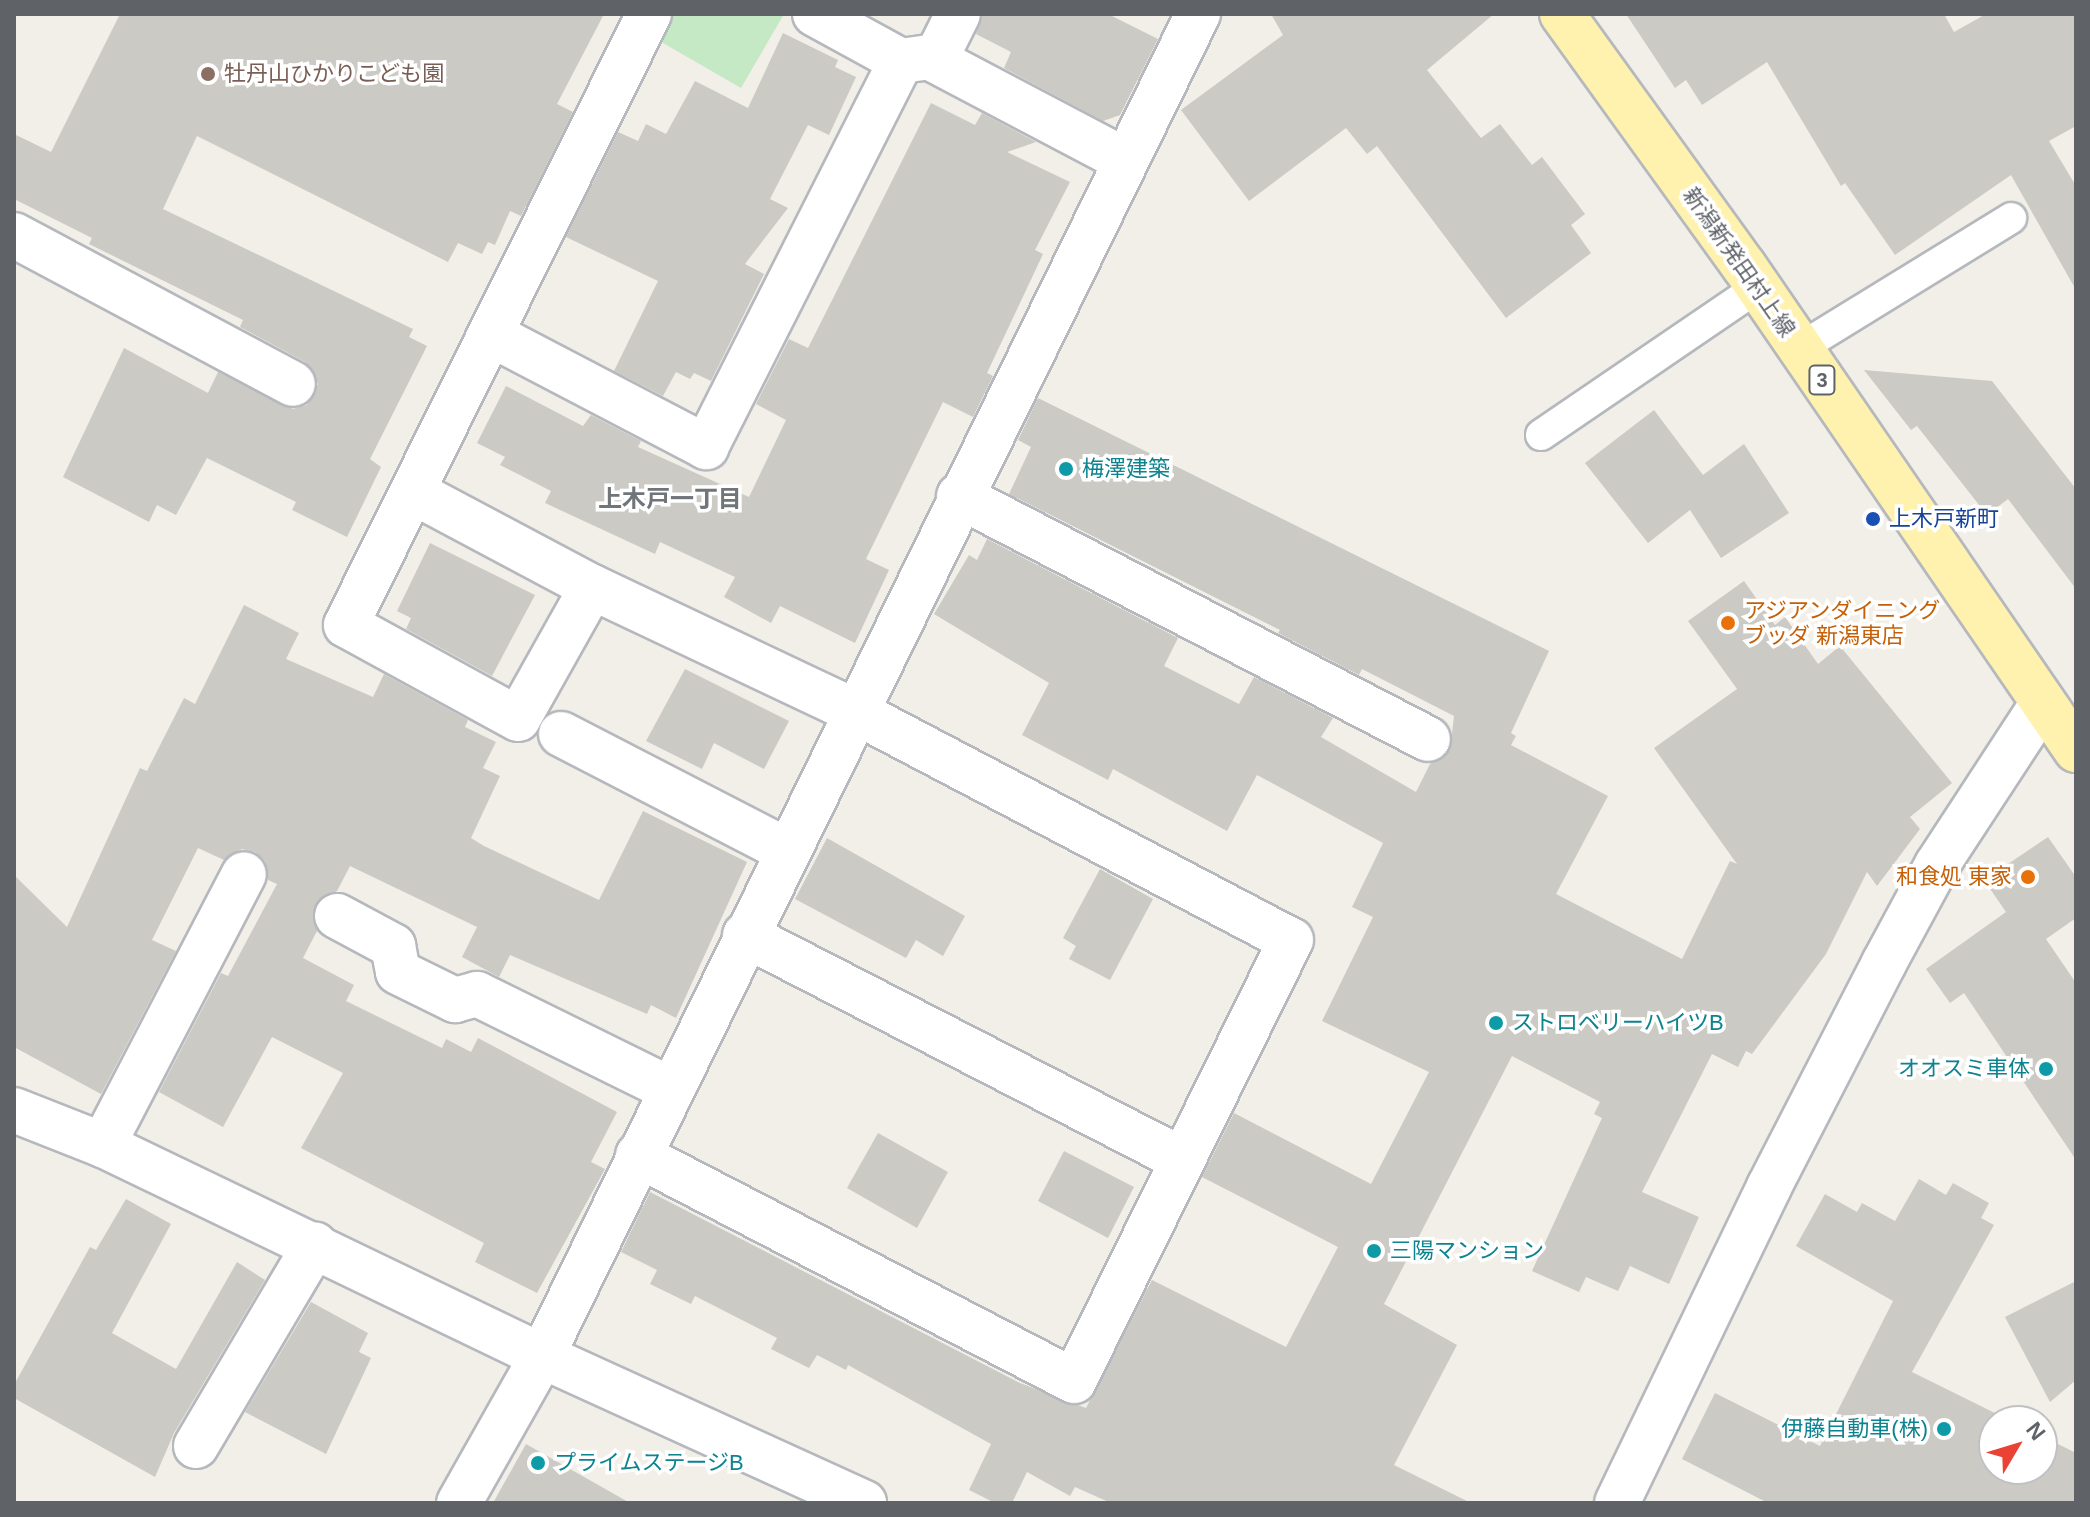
<!DOCTYPE html>
<html>
<head>
<meta charset="utf-8">
<style>
  body { margin:0 }
  #map { position:relative; width:2090px; height:1517px; overflow:hidden; background:#f1efe8; font-family:Arial,"Noto Sans JP",sans-serif }
  div>[style] { position:absolute }
  [style*='--x'] { left:calc(var(--x)*1px); top:calc(var(--y)*1px); width:calc(var(--w)*1px); rotate:calc(var(--a)*1deg) }
  .green>* { inset:0; background:#c5e8c5 }
  .building>* { inset:0; background:#cccac5 }
  .roads { filter:drop-shadow(2px 0 #b5b8bc) drop-shadow(-2px 0 #b5b8bc) drop-shadow(0 2px #b5b8bc) drop-shadow(0 -2px #b5b8bc) }
  .lane>* { height:30px; margin:-15px; padding:0 15px; transform-origin:15px; border-radius:15px; background:#fff }
  .street>* { height:44px; margin:-22px; padding:0 22px; transform-origin:22px; border-radius:22px; background:#fff }
  .primary>* { height:44px; margin:-22px; padding:0 22px; transform-origin:22px; border-radius:22px; background:#fff2af }
  .dots>* { width:22px; height:22px; translate:-50% -50%; box-sizing:border-box; border:4px solid #fff; border-radius:50% }
  span { translate:-50% -50%; white-space:nowrap; text-align:center; line-height:1.15; -webkit-text-stroke:7px #fff; paint-order:stroke }
  .shield-label span { padding:2px 6px; background:#fff; border:2px solid; border-radius:6px; -webkit-text-stroke-width:0 }
  .shield-label { font-size:20px; color:#5f6368; font-weight:700 }
  .education-label { font-size:22px; color:#785e54 }
  .left { translate:0 -50%; text-align:left }
  .street-label { font-size:22px; color:#5f6368 }
  .culture-label { font-size:22px; color:#0d838f }
  .right { translate:-100% -50%; text-align:right }
  .transit-label { font-size:22px; color:#164399 }
  .food-label { font-size:22px; color:#c56008 }
  .neighbourhood-label { font-size:24px; color:#70757a; font-weight:700 }
  .frame { position:absolute; inset:0; border:16px solid #5f6368; pointer-events:none }
  .north { position:absolute; left:1978px; top:1405px; width:80px; height:80px; box-sizing:border-box; background:#fff; border:2px solid #bfc1c3; border-radius:50%; rotate:52deg; font-size:22px; font-weight:700; line-height:32px; text-align:center; color:#5f6368 }
  .north::after { content:''; display:block; margin:auto; width:28px; height:36px; background:#ea4335; clip-path:polygon(50% 0,100% 100%,50% 72%,0 100%) }
</style>
</head>
<body>
<div id="map">
  <div class="green">
    <div style="clip-path:polygon(653px 14px,784px 14px,741px 88px,644px 32px)"></div>
  </div>
  <div class="building">
    <div style="clip-path:polygon(120px 14px,604px 14px,557px 104px,573px 112px,521px 216px,510px 211px,495px 245px,488px 242px,482px 254px,458px 243px,448px 262px,197px 136px,163px 209px,413px 329px,409px 337px,427px 346px,370px 459px,381px 467px,347px 537px,292px 510px,296px 502px,207px 458px,176px 515px,157px 505px,149px 522px,63px 477px,124px 348px,208px 393px,218px 372px,293px 409px,307px 405px,318px 384px,305px 362px,240px 327px,243px 320px,89px 244px,92px 238px,14px 199px,14px 134px,51px 152px)"></div>
    <div style="clip-path:polygon(983px 14px,1108px 14px,1158px 39px,1120px 115px,1103px 121px,1004px 68px,1011px 52px,976px 34px)"></div>
    <div style="clip-path:polygon(1271px 14px,1494px 14px,1427px 70px,1481px 138px,1500px 124px,1532px 165px,1542px 157px,1585px 214px,1571px 225px,1591px 253px,1506px 318px,1377px 146px,1367px 154px,1346px 128px,1249px 201px,1181px 110px,1283px 35px)"></div>
    <div style="clip-path:polygon(1626px 14px,1944px 14px,1954px 32px,1986px 14px,2076px 14px,2076px 126px,2049px 141px,2076px 186px,2076px 290px,2011px 175px,1895px 255px,1845px 183px,1841px 186px,1767px 62px,1702px 105px,1686px 80px,1675px 88px)"></div>
    <div style="clip-path:polygon(783px 33px,838px 60px,835px 67px,856px 77px,829px 135px,808px 125px,770px 199px,788px 208px,745px 264px,764px 274px,711px 381px,694px 373px,690px 379px,676px 372px,663px 396px,614px 371px,658px 281px,566px 237px,618px 132px,638px 141px,646px 124px,666px 134px,695px 81px,748px 108px)"></div>
    <div style="clip-path:polygon(931px 103px,975px 125px,982px 113px,1036px 142px,1007px 152px,1070px 182px,1035px 250px,1043px 254px,987px 373px,993px 376px,973px 417px,943px 402px,866px 559px,889px 570px,855px 643px,780px 606px,771px 623px,724px 597px,735px 577px,660px 542px,655px 554px,545px 503px,551px 491px,500px 465px,505px 457px,477px 443px,506px 386px,583px 426px,591px 415px,641px 441px,638px 447px,749px 497px,786px 420px,756px 404px,789px 339px,808px 348px)"></div>
    <div style="clip-path:polygon(1864px 370px,1992px 381px,2076px 489px,2076px 589px,2008px 499px,1987px 515px,1917px 426px,1911px 430px)"></div>
    <div style="clip-path:polygon(1038px 398px,1549px 651px,1511px 733px,1516px 736px,1511px 745px,1608px 796px,1556px 894px,1682px 959px,1730px 861px,1737px 864px,1654px 748px,1737px 689px,1688px 621px,1744px 581px,1775px 625px,1785px 617px,1818px 664px,1840px 646px,1952px 783px,1910px 817px,1920px 829px,1877px 886px,1867px 872px,1826px 954px,1752px 1054px,1746px 1051px,1738px 1067px,1712px 1054px,1642px 1192px,1699px 1217px,1669px 1284px,1630px 1266px,1618px 1291px,1586px 1277px,1579px 1292px,1532px 1271px,1602px 1118px,1594px 1114px,1600px 1102px,1512px 1056px,1384px 1304px,1457px 1345px,1394px 1465px,1471px 1503px,1111px 1503px,1075px 1487px,1070px 1496px,1027px 1472px,1012px 1503px,995px 1503px,969px 1490px,991px 1444px,848px 1365px,846px 1370px,817px 1355px,809px 1368px,771px 1349px,777px 1338px,695px 1296px,691px 1304px,650px 1284px,657px 1270px,621px 1252px,650px 1192px,1020px 1383px,1086px 1408px,1152px 1280px,1286px 1347px,1338px 1247px,1202px 1177px,1234px 1113px,1371px 1184px,1429px 1072px,1322px 1021px,1373px 917px,1352px 907px,1383px 843px,1257px 775px,1227px 831px,1113px 769px,1108px 780px,1022px 735px,1049px 683px,934px 614px,969px 555px,977px 560px,987px 539px,1178px 638px,1164px 666px,1239px 704px,1254px 677px,1333px 718px,1321px 737px,1416px 792px,1430px 764px,1450px 750px,1454px 716px,1362px 669px,1359px 675px,1278px 633px,1280px 630px,1009px 494px,1031px 447px,1018px 440px)"></div>
    <div style="clip-path:polygon(1654px 410px,1703px 475px,1744px 444px,1789px 513px,1721px 558px,1690px 510px,1648px 543px,1585px 463px)"></div>
    <div style="clip-path:polygon(430px 543px,535px 595px,492px 676px,406px 629px,411px 618px,397px 611px)"></div>
    <div style="clip-path:polygon(244px 605px,299px 633px,286px 659px,373px 697px,384px 674px,468px 720px,465px 727px,496px 742px,483px 768px,500px 776px,471px 838px,484px 846px,599px 900px,643px 811px,747px 862px,676px 1018px,651px 1005px,647px 1014px,510px 955px,499px 977px,462px 957px,477px 927px,350px 866px,337px 891px,315px 905px,317px 931px,303px 958px,354px 985px,346px 1001px,442px 1048px,446px 1039px,471px 1052px,478px 1038px,617px 1112px,591px 1162px,605px 1169px,537px 1293px,475px 1262px,484px 1243px,301px 1148px,343px 1073px,272px 1037px,223px 1127px,159px 1092px,221px 973px,228px 976px,277px 884px,268px 880px,265px 861px,255px 852px,242px 849px,224px 860px,198px 848px,152px 940px,176px 951px,101px 1094px,14px 1047px,14px 875px,67px 927px,140px 768px,147px 771px,184px 698px,195px 704px)"></div>
    <div style="clip-path:polygon(685px 669px,789px 721px,764px 769px,714px 743px,702px 769px,646px 741px)"></div>
    <div style="clip-path:polygon(2048px 837px,2076px 877px,2076px 918px,2046px 939px,2076px 983px,2076px 1160px,1964px 993px,1950px 1003px,1926px 969px,2006px 912px,1984px 880px)"></div>
    <div style="clip-path:polygon(827px 838px,965px 916px,943px 956px,916px 940px,906px 958px,795px 899px)"></div>
    <div style="clip-path:polygon(1100px 869px,1153px 899px,1110px 980px,1069px 959px,1076px 946px,1063px 938px)"></div>
    <div style="clip-path:polygon(878px 1133px,948px 1172px,917px 1228px,847px 1188px)"></div>
    <div style="clip-path:polygon(1064px 1151px,1134px 1187px,1108px 1238px,1038px 1201px)"></div>
    <div style="clip-path:polygon(1919px 1179px,1946px 1195px,1953px 1183px,1989px 1203px,1981px 1218px,1994px 1225px,1912px 1372px,2011px 1421px,1994px 1421px,1994px 1469px,2042px 1469px,2042px 1436px,2076px 1453px,2076px 1503px,1768px 1503px,1682px 1459px,1715px 1393px,1820px 1446px,1893px 1301px,1796px 1246px,1825px 1194px,1857px 1212px,1862px 1203px,1895px 1221px)"></div>
    <div style="clip-path:polygon(126px 1199px,171px 1224px,112px 1333px,176px 1369px,237px 1262px,265px 1280px,174px 1433px,155px 1477px,14px 1398px,14px 1385px,90px 1247px,96px 1250px)"></div>
    <div style="clip-path:polygon(2076px 1281px,2076px 1380px,2050px 1402px,2005px 1317px)"></div>
    <div style="clip-path:polygon(311px 1302px,368px 1333px,359px 1352px,371px 1358px,326px 1454px,245px 1412px)"></div>
    <div style="clip-path:polygon(526px 1444px,630px 1503px,493px 1503px)"></div>
  </div>
  <div class="roads">
    <div class="lane">
      <div style="--x:1800;--y:348;--w:248;--a:-31.6"></div>
      <div style="--x:1541;--y:435;--w:263;--a:-34.3"></div>
    </div>
    <div class="street">
      <div style="--x:815;--y:14;--w:98;--a:28.7"></div>
      <div style="--x:901;--y:61;--w:28;--a:-8"></div>
      <div style="--x:929;--y:57;--w:221;--a:27.8"></div>
      <div style="--x:935;--y:60;--w:51;--a:-63.4"></div>
      <div style="--x:14;--y:235;--w:316;--a:28.1"></div>
      <div style="--x:492;--y:335;--w:242;--a:27.6"></div>
      <div style="--x:706;--y:447;--w:432;--a:-63.2"></div>
      <div style="--x:415;--y:493;--w:200;--a:28"></div>
      <div style="--x:592;--y:587;--w:290;--a:25.3"></div>
      <div style="--x:854;--y:711;--w:493;--a:27.7"></div>
      <div style="--x:1291;--y:940;--w:491;--a:116.2"></div>
      <div style="--x:1074;--y:1381;--w:491;--a:-152.6"></div>
      <div style="--x:959;--y:496;--w:528;--a:27.39"></div>
      <div style="--x:592;--y:587;--w:151;--a:119.3"></div>
      <div style="--x:518;--y:719;--w:196;--a:-151.3"></div>
      <div style="--x:346;--y:625;--w:682;--a:-63.62"></div>
      <div style="--x:561;--y:734;--w:253;--a:27.3"></div>
      <div style="--x:337;--y:916;--w:64;--a:28.2"></div>
      <div style="--x:393;--y:946;--w:26;--a:79"></div>
      <div style="--x:398;--y:972;--w:64;--a:26.2"></div>
      <div style="--x:455;--y:1000;--w:23;--a:-15"></div>
      <div style="--x:477;--y:994;--w:215;--a:26.2"></div>
      <div style="--x:745;--y:935;--w:492;--a:27.2"></div>
      <div style="--x:14;--y:1110;--w:96;--a:21.5"></div>
      <div style="--x:103;--y:1145;--w:487;--a:25.7"></div>
      <div style="--x:542;--y:1356;--w:354;--a:24.5"></div>
      <div style="--x:103;--y:1145;--w:305;--a:-62.5"></div>
      <div style="--x:196;--y:1446;--w:234;--a:-59.4"></div>
      <div style="--x:459;--y:1503;--w:169;--a:-60.5"></div>
      <div style="--x:542;--y:1356;--w:1494;--a:-63.95"></div>
      <div style="--x:1617;--y:1503;--w:351;--a:-64.3"></div>
      <div style="--x:1769;--y:1187;--w:252;--a:-62.8"></div>
      <div style="--x:1884;--y:963;--w:111;--a:-61.6"></div>
      <div style="--x:1937;--y:865;--w:194;--a:-56.8"></div>
    </div>
    <div class="primary">
      <div style="--x:1562;--y:14;--w:311;--a:54.2"></div>
      <div style="--x:1744;--y:266;--w:587;--a:55.55"></div>
    </div>
  </div>
  <div class="dots">
    <div style="left:208px;top:74px;background:#8d6e63"></div>
    <div style="left:1066px;top:469px;background:#0f9aa8"></div>
    <div style="left:1873px;top:519px;background:#1a4fb4"></div>
    <div style="left:1728px;top:623px;background:#e8710a"></div>
    <div style="left:2028px;top:877px;background:#e8710a"></div>
    <div style="left:1496px;top:1023px;background:#0f9aa8"></div>
    <div style="left:2046px;top:1069px;background:#0f9aa8"></div>
    <div style="left:1374px;top:1251px;background:#0f9aa8"></div>
    <div style="left:1944px;top:1429px;background:#0f9aa8"></div>
    <div style="left:538px;top:1463px;background:#0f9aa8"></div>
  </div>
  <div class="shield-label">
    <span style="left:1822px;top:380px">3</span>
  </div>
  <div class="education-label">
    <span class="left" style="left:224px;top:74px">牡丹山ひかりこども園</span>
  </div>
  <div class="street-label">
    <span style="left:1739px;top:262px;rotate:55deg">新潟新発田村上線</span>
  </div>
  <div class="culture-label">
    <span class="left" style="left:1082px;top:469px">梅澤建築</span>
    <span class="left" style="left:1512px;top:1023px">ストロベリーハイツB</span>
    <span class="right" style="left:2030px;top:1069px">オオスミ車体</span>
    <span class="left" style="left:1390px;top:1251px">三陽マンション</span>
    <span class="right" style="left:1928px;top:1429px">伊藤自動車(株)</span>
    <span class="left" style="left:554px;top:1463px">プライムステージB</span>
  </div>
  <div class="transit-label">
    <span class="left" style="left:1889px;top:519px">上木戸新町</span>
  </div>
  <div class="food-label">
    <span class="left" style="left:1744px;top:623px">アジアンダイニング<br>ブッダ 新潟東店</span>
    <span class="right" style="left:2012px;top:877px">和食処 東家</span>
  </div>
  <div class="neighbourhood-label">
    <span style="left:670px;top:499px">上木戸一丁目</span>
  </div>
  <div class="frame"></div>
  <div class="north">N</div>
</div>
</body>
</html>
